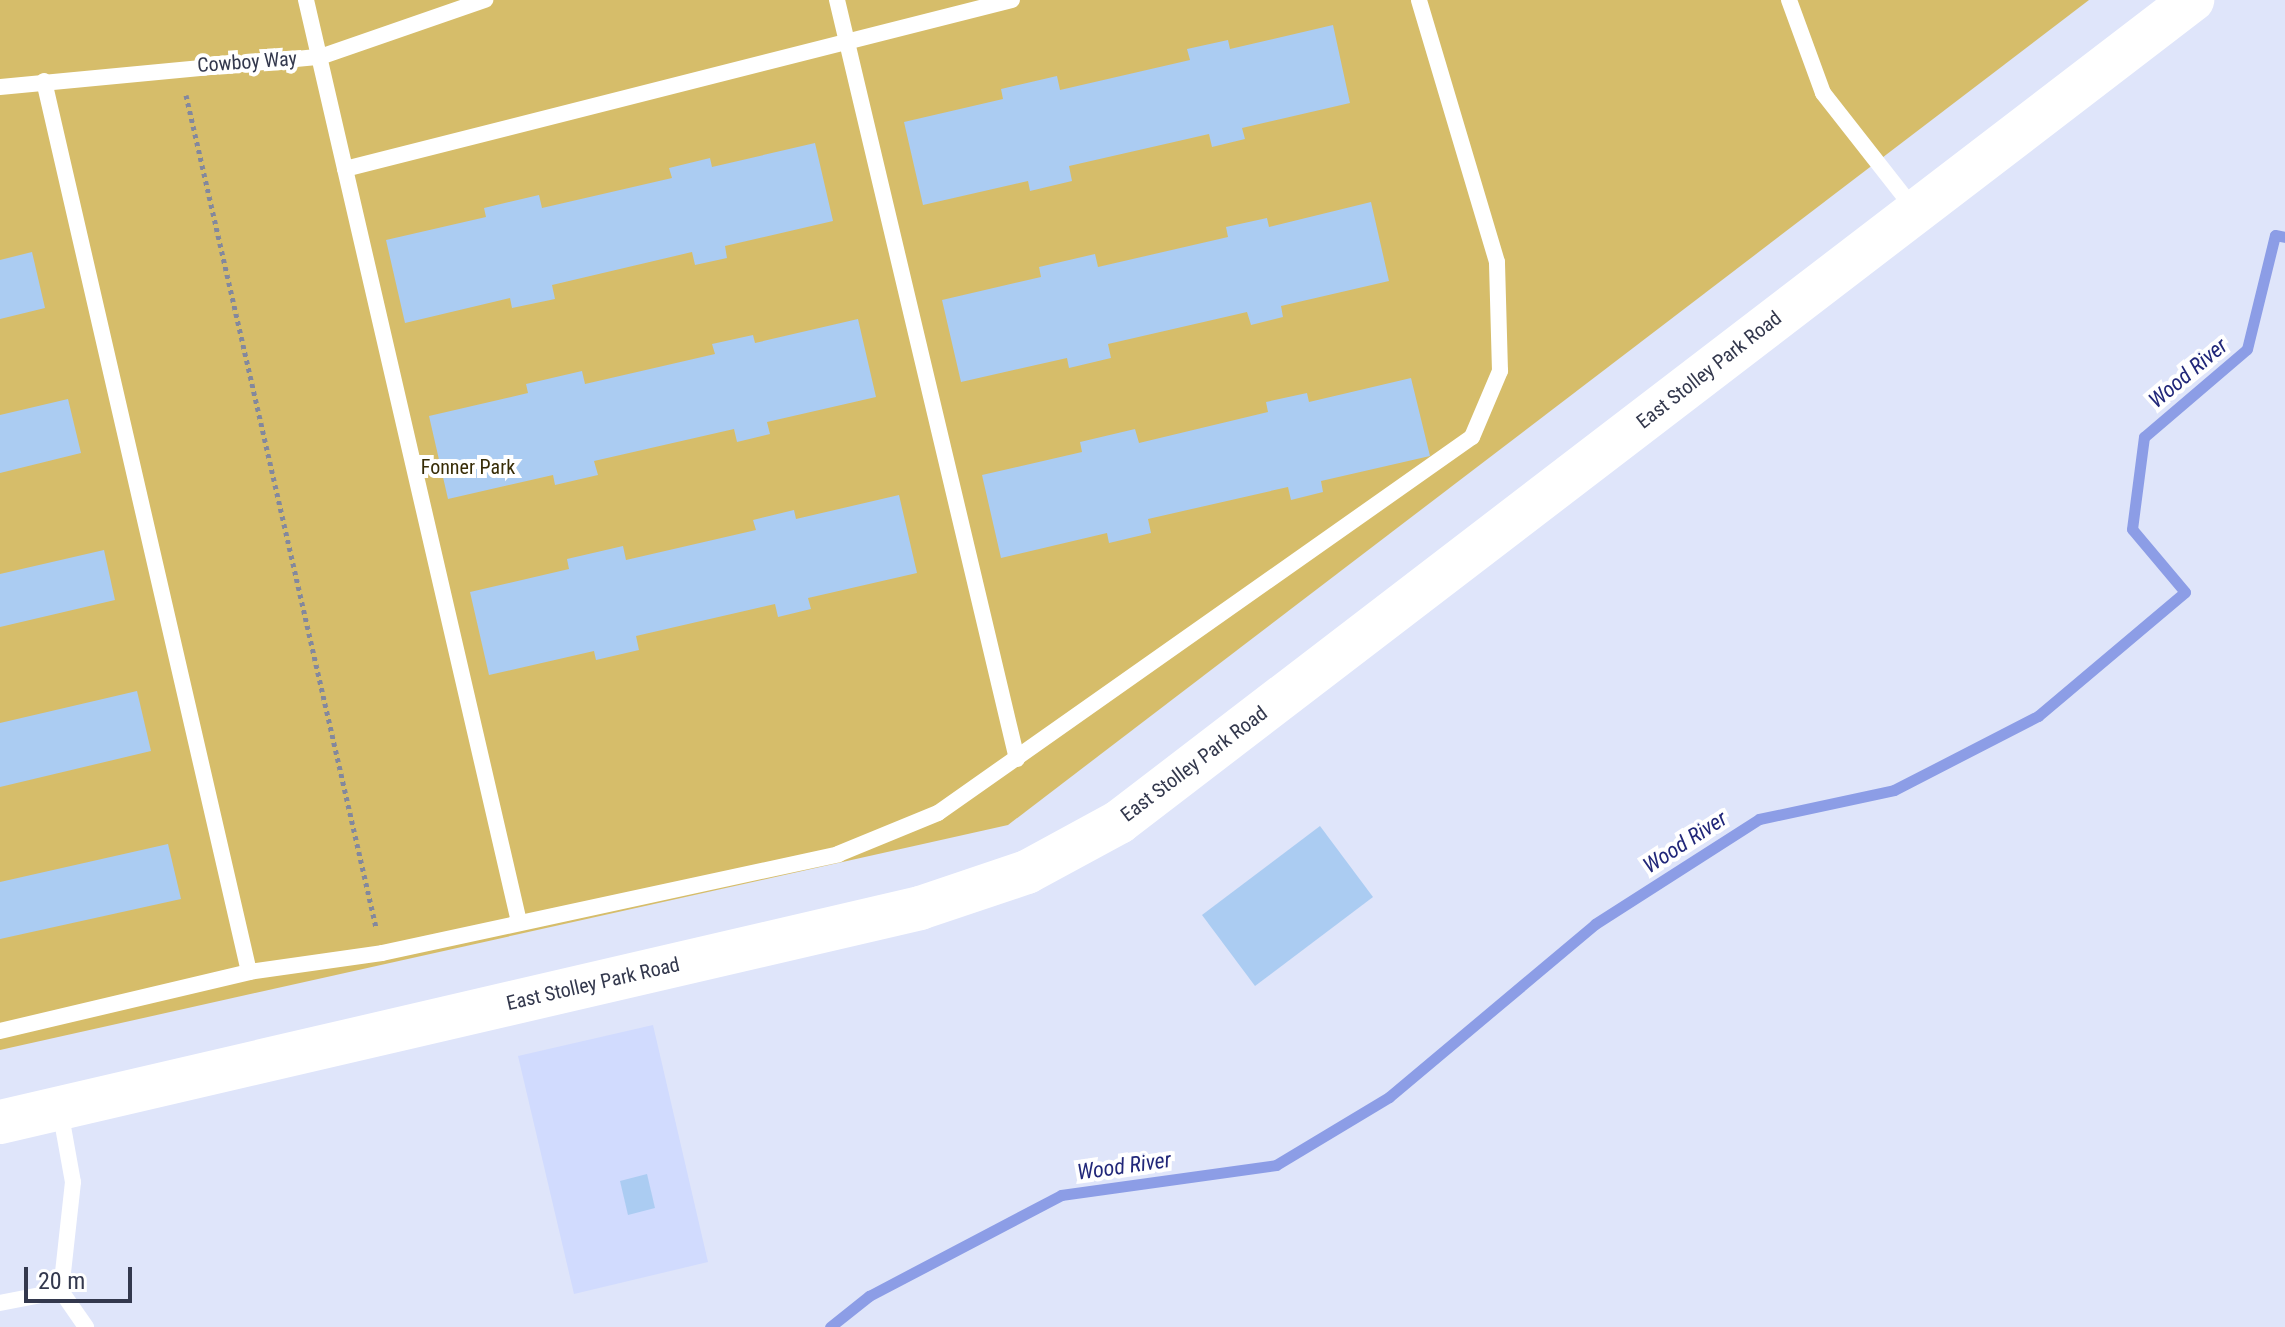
<!DOCTYPE html>
<html>
<head>
<meta charset="utf-8">
<style>
  body { margin:0 }
  #map { position:relative; width:2285px; height:1327px; overflow:hidden; background:#dfe5fa; font-family:"Roboto Condensed",sans-serif }
  div>[style] { position:absolute }
  [style*='--x'] { left:calc(var(--x)*1px); top:calc(var(--y)*1px); width:calc(var(--w)*1px); rotate:calc(var(--a)*1deg) }
  .built>* { inset:0; background:#d1dbfe }
  .green>* { inset:0; background:#d6bd6a }
  .stream>* { height:11px; margin:-5.5px; padding:0 5.5px; transform-origin:5.5px; border-radius:5.5px; background:#8c9de6 }
  .building>* { inset:0; background:#abccf2 }
  .path>* { height:5px; margin-top:-2.5px; transform-origin:0; background:repeating-linear-gradient(90deg,#83889d 0 4px,transparent 0 8px) }
  .lane>* { height:16px; margin:-8px; padding:0 8px; transform-origin:8px; border-radius:8px; background:#fff }
  .secondary>* { height:44px; margin:-22px; padding:0 22px; transform-origin:22px; border-radius:22px; background:#fff }
  span { translate:-50% -50%; white-space:nowrap; text-align:center; line-height:1.15; -webkit-text-stroke:8px #fff; paint-order:stroke }
  .street-label { font-size:20px; color:#33384d }
  .park-label { font-size:20px; color:#372c06 }
  .water-label { font-size:22px; color:#212779; font-style:italic }
  .scale { position:absolute; left:24px; top:1267px; width:108px; height:36px; box-sizing:border-box; border:4px solid #33384d; border-top:0; padding-left:10px; font-size:24px; line-height:28px; white-space:nowrap; color:#33384d; -webkit-text-stroke:6px #fff; paint-order:stroke }
</style>
</head>
<body>
<div id="map">
  <div class="built">
    <div style="clip-path:polygon(653px 1025px,708px 1262px,574px 1294px,518px 1056px)"></div>
  </div>
  <div class="green">
    <div style="clip-path:polygon(0 0,2089px 0,1008px 825px,0 1050px)"></div>
  </div>
  <div class="stream">
    <div style="--x:830;--y:1327;--w:50;--a:-38.5"></div>
    <div style="--x:869;--y:1296;--w:217;--a:-27.7"></div>
    <div style="--x:1061;--y:1195;--w:217;--a:-7.9"></div>
    <div style="--x:1276;--y:1165;--w:132;--a:-31"></div>
    <div style="--x:1389;--y:1097;--w:269;--a:-40"></div>
    <div style="--x:1595;--y:924;--w:195;--a:-32.6"></div>
    <div style="--x:1759;--y:819;--w:138;--a:-12.1"></div>
    <div style="--x:1894;--y:790;--w:162;--a:-27.2"></div>
    <div style="--x:2038;--y:716;--w:192;--a:-40.1"></div>
    <div style="--x:2185;--y:592;--w:82;--a:-130.1"></div>
    <div style="--x:2132;--y:529;--w:93;--a:-82.6"></div>
    <div style="--x:2144;--y:437;--w:135;--a:-40.5"></div>
    <div style="--x:2247;--y:349;--w:117;--a:-76.2"></div>
    <div style="--x:2275;--y:235;--w:10;--a:11"></div>
  </div>
  <div class="building">
    <div style="clip-path:polygon(1333px 25px,1350px 103px,1242px 128px,1245px 139px,1212px 147px,1209px 134px,1069px 166px,1072px 181px,1030px 191px,1028px 181px,923px 205px,904px 122px,1003px 99px,1001px 89px,1057px 76px,1060px 90px,1190px 60px,1187px 49px,1228px 40px,1230px 49px)"></div>
    <div style="clip-path:polygon(815px 143px,833px 221px,725px 246px,727px 258px,695px 265px,692px 252px,552px 285px,555px 299px,512px 308px,510px 298px,405px 323px,386px 240px,486px 217px,484px 208px,539px 195px,542px 208px,672px 178px,669px 168px,710px 158px,712px 167px)"></div>
    <div style="clip-path:polygon(1371px 202px,1389px 281px,1281px 306px,1283px 317px,1251px 325px,1247px 312px,1108px 344px,1111px 358px,1069px 368px,1067px 358px,961px 382px,942px 300px,1041px 277px,1039px 267px,1095px 254px,1098px 267px,1228px 237px,1226px 227px,1267px 218px,1269px 227px)"></div>
    <div style="clip-path:polygon(32px 252px,45px 308px,0 319px,0 260px)"></div>
    <div style="clip-path:polygon(858px 319px,876px 397px,767px 422px,770px 434px,737px 442px,734px 429px,594px 461px,598px 475px,555px 485px,553px 475px,448px 499px,429px 416px,528px 393px,526px 384px,582px 371px,585px 384px,715px 354px,712px 344px,753px 335px,755px 343px)"></div>
    <div style="clip-path:polygon(1411px 378px,1430px 456px,1321px 481px,1323px 492px,1291px 500px,1288px 487px,1148px 519px,1151px 533px,1109px 543px,1107px 533px,1001px 558px,982px 475px,1082px 452px,1080px 442px,1135px 429px,1139px 443px,1268px 412px,1266px 402px,1307px 393px,1309px 402px)"></div>
    <div style="clip-path:polygon(68px 399px,81px 453px,0 473px,0 415px)"></div>
    <div style="clip-path:polygon(899px 495px,917px 573px,808px 598px,811px 609px,778px 617px,775px 604px,636px 636px,639px 650px,596px 660px,594px 651px,489px 675px,470px 592px,569px 569px,567px 559px,623px 546px,626px 560px,756px 530px,753px 520px,794px 510px,796px 519px)"></div>
    <div style="clip-path:polygon(104px 550px,115px 600px,0 627px,0 574px)"></div>
    <div style="clip-path:polygon(137px 691px,151px 751px,0 787px,0 723px)"></div>
    <div style="clip-path:polygon(1320px 826px,1373px 897px,1255px 986px,1202px 915px)"></div>
    <div style="clip-path:polygon(168px 844px,181px 899px,0 939px,0 882px)"></div>
    <div style="clip-path:polygon(647px 1174px,655px 1208px,628px 1215px,620px 1181px)"></div>
  </div>
  <div class="path">
    <div style="--x:186;--y:95;--w:853;--a:77.14"></div>
  </div>
  <div class="lane">
    <div style="--x:306;--y:0;--w:946;--a:76.99"></div>
    <div style="--x:837;--y:0;--w:780;--a:76.66"></div>
    <div style="--x:1789;--y:0;--w:99;--a:69.9"></div>
    <div style="--x:1823;--y:93;--w:147;--a:51.9"></div>
    <div style="--x:44;--y:81;--w:914;--a:77.04"></div>
    <div style="--x:0;--y:87;--w:321;--a:-5.4"></div>
    <div style="--x:320;--y:57;--w:175;--a:-19.1"></div>
    <div style="--x:345;--y:169;--w:688;--a:-14.22"></div>
    <div style="--x:0;--y:1031;--w:256;--a:-13.3"></div>
    <div style="--x:249;--y:972;--w:134;--a:-8.1"></div>
    <div style="--x:382;--y:953;--w:467;--a:-12.2"></div>
    <div style="--x:838;--y:854;--w:108;--a:-22.3"></div>
    <div style="--x:938;--y:813;--w:653;--a:-35.15"></div>
    <div style="--x:1472;--y:437;--w:72;--a:-67"></div>
    <div style="--x:1500;--y:371;--w:109;--a:-91.6"></div>
    <div style="--x:1497;--y:262;--w:273;--a:-106.6"></div>
    <div style="--x:60;--y:1110;--w:73;--a:79.8"></div>
    <div style="--x:73;--y:1182;--w:110;--a:96.3"></div>
    <div style="--x:61;--y:1291;--w:44;--a:55.2"></div>
    <div style="--x:0;--y:1303;--w:62;--a:-11.1"></div>
  </div>
  <div class="secondary">
    <div style="--x:0;--y:1122;--w:945;--a:-13.09"></div>
    <div style="--x:920;--y:908;--w:113;--a:-18.6"></div>
    <div style="--x:1027;--y:872;--w:105;--a:-28.5"></div>
    <div style="--x:1119;--y:822;--w:1352;--a:-37.45"></div>
  </div>
  <div class="street-label">
    <span style="left:247px;top:62px;rotate:-4deg">Cowboy Way</span>
    <span style="left:1709px;top:370px;rotate:-38deg">East Stolley Park Road</span>
    <span style="left:1194px;top:764px;rotate:-37deg">East Stolley Park Road</span>
    <span style="left:593px;top:984px;rotate:-13deg">East Stolley Park Road</span>
  </div>
  <div class="park-label">
    <span style="left:468px;top:467px">Fonner Park</span>
  </div>
  <div class="water-label">
    <span style="left:2188px;top:373px;rotate:-40deg">Wood River</span>
    <span style="left:1685px;top:842px;rotate:-33deg">Wood River</span>
    <span style="left:1124px;top:1166px;rotate:-8deg">Wood River</span>
  </div>
  <div class="scale">20 m</div>
</div>
</body>
</html>
